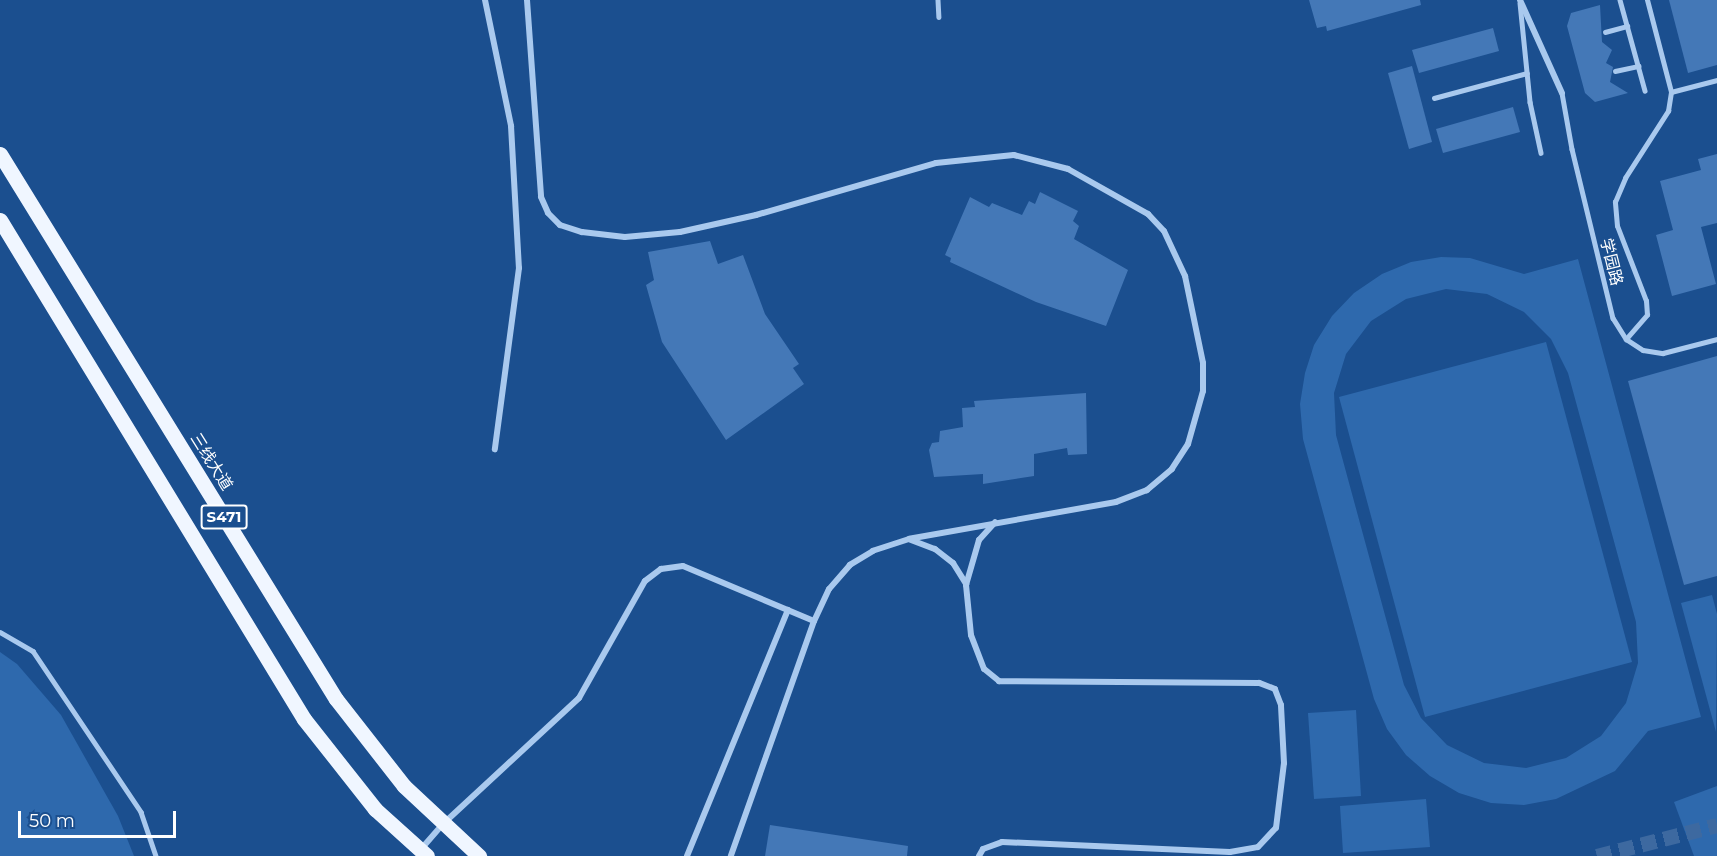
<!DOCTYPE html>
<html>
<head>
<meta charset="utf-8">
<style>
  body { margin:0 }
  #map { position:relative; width:1717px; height:856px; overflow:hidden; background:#1b4f8f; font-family:Montserrat,"Noto Sans SC",sans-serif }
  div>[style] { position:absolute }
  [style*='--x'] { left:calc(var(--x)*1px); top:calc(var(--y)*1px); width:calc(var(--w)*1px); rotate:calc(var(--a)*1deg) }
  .green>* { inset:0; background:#2e69ad }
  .building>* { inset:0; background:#4478b7 }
  .primary-tunnel>* { height:15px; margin-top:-7.5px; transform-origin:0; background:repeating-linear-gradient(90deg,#3d69a0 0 15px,transparent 0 23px) }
  .service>* { height:4.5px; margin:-2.25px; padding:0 2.25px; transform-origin:2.25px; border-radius:2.25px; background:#a9c9ee }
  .minor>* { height:6px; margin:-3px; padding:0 3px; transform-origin:3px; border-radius:3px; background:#a9c9ee }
  .primary>* { height:15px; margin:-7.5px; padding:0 7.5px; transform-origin:7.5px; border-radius:7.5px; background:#f0f6ff }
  span { translate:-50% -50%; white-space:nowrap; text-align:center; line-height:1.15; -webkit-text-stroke:4.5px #1b4f8f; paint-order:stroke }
  .shield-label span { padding:2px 4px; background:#1b4f8f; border:2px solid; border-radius:4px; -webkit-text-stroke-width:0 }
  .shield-label { font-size:15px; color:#fff; font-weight:700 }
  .street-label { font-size:16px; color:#fff }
  .scale { position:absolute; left:18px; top:811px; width:158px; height:27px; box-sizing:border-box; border:3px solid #fff; border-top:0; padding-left:8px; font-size:18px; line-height:21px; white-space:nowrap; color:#fff; -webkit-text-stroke:4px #1b4f8f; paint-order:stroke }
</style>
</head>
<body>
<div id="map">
  <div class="green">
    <div style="clip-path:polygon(evenodd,1441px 257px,1470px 258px,1524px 274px,1578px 259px,1701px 717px,1648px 731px,1615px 771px,1556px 799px,1524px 805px,1491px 803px,1459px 793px,1430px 776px,1406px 755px,1387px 729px,1374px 699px,1303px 439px,1300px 404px,1305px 373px,1314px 345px,1332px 316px,1354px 293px,1382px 274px,1411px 262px,1441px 257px,1446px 289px,1487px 294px,1524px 312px,1551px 339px,1568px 373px,1636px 622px,1638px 663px,1626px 703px,1601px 736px,1566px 758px,1526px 768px,1484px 763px,1447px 745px,1421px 718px,1404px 685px,1336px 435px,1334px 393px,1346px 354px,1371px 321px,1406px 299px,1446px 289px)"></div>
    <div style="clip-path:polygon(1546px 342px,1632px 662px,1425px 717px,1339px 397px)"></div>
    <div style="clip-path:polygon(1712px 595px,1717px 614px,1716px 732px,1681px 603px)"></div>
    <div style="clip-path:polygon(0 652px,17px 664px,61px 715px,118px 816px,134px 856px,0 856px)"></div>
    <div style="clip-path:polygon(1356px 710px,1361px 796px,1314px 799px,1308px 713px)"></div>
    <div style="clip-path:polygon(1717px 786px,1717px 856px,1694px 856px,1674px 802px)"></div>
    <div style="clip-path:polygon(1426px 799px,1430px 847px,1343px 853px,1340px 806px)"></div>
  </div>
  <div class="building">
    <div style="clip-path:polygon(1309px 0,1420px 0,1421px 5px,1327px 31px,1326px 26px,1317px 28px)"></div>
    <div style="clip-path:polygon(1669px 0,1717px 0,1717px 65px,1688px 73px)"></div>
    <div style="clip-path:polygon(1600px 5px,1602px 42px,1612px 50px,1606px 63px,1613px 67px,1610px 82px,1628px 93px,1595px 102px,1585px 93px,1567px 26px,1571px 13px)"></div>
    <div style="clip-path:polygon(1493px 28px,1499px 51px,1419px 73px,1412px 50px)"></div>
    <div style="clip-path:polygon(1412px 66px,1432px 142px,1409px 149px,1388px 73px)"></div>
    <div style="clip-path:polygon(1513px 107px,1520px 132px,1443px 153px,1436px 129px)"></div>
    <div style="clip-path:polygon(1717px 154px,1717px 223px,1701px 227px,1716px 284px,1672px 296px,1656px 235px,1673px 230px,1660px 181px,1701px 170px,1698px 159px)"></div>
    <div style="clip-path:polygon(1040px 192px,1078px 211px,1073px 221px,1079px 226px,1074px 239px,1128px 270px,1106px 326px,1036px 302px,950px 262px,951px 258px,945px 255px,970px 197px,989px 207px,992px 203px,1022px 215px,1029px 201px,1035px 204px)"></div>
    <div style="clip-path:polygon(710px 241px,718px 264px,743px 255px,765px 314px,799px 364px,793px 368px,804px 384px,726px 440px,662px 342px,646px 285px,654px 280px,648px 252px)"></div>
    <div style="clip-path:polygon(1717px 356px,1717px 576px,1684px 585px,1628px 381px)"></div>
    <div style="clip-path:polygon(1086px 393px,1087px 454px,1068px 455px,1067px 448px,1034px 454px,1034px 476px,983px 484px,983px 474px,934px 477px,929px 450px,932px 443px,939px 442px,940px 431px,963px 427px,962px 408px,975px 407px,974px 401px)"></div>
    <div style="clip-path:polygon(770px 825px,908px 846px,907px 856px,765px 856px)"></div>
  </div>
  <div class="primary-tunnel">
    <div style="--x:1597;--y:856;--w:124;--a:-14.5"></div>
  </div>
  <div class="service">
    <div style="--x:938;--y:0;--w:17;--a:87"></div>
    <div style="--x:1620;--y:0;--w:94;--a:74.6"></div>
    <div style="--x:1520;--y:3;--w:100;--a:84.2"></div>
    <div style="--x:1530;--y:102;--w:52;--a:77.8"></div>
    <div style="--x:1605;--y:32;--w:23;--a:-15"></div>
    <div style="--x:1615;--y:71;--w:24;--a:-12"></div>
    <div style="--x:1671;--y:92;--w:48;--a:-14.6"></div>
    <div style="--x:1562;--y:93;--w:57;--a:79.9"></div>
    <div style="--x:1572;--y:149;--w:174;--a:76.4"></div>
    <div style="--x:1613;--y:318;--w:25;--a:58"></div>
    <div style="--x:1626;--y:339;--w:20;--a:33"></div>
    <div style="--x:1643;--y:350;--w:20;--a:9"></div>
    <div style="--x:1663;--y:353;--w:56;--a:-14.5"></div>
    <div style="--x:1434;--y:98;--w:96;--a:-15"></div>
    <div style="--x:1626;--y:339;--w:32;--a:-49"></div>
    <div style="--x:1647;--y:315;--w:14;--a:-94"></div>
    <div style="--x:1646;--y:301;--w:80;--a:-111.1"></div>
    <div style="--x:1617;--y:226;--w:24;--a:-95"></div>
    <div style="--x:1615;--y:202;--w:26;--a:-67"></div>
    <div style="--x:1625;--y:178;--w:80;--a:-57.3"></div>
    <div style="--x:1668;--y:111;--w:19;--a:-81"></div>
    <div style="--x:1671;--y:92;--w:95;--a:-104.6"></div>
    <div style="--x:0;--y:632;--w:38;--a:30"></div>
    <div style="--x:33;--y:651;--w:194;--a:56.1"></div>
    <div style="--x:141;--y:812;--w:46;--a:71.2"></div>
  </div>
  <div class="minor">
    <div style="--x:485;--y:0;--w:129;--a:78.3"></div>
    <div style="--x:511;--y:126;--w:142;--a:86.8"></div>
    <div style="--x:519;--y:268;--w:183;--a:97.6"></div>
    <div style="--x:527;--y:0;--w:197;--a:85.9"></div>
    <div style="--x:541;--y:197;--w:17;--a:66"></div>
    <div style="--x:548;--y:213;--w:17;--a:45"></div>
    <div style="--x:560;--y:225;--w:23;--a:18"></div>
    <div style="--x:582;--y:232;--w:43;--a:6.6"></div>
    <div style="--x:625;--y:237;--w:55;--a:-5.2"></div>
    <div style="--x:680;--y:232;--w:78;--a:-12.6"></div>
    <div style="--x:756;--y:215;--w:187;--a:-16.1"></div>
    <div style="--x:936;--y:163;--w:78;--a:-5.9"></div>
    <div style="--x:1014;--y:155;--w:56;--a:14.5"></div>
    <div style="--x:1068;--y:169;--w:92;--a:29.4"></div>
    <div style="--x:1148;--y:214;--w:23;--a:47"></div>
    <div style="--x:1164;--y:231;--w:50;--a:65"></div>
    <div style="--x:1185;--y:276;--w:89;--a:78.3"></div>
    <div style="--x:1203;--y:363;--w:28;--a:90"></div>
    <div style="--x:1203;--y:391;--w:55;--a:105.8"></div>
    <div style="--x:1188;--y:444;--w:30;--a:123"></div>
    <div style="--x:1172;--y:469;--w:33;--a:140"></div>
    <div style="--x:1147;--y:490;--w:33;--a:159"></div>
    <div style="--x:1116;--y:502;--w:210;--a:169.9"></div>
    <div style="--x:909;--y:539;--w:38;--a:162"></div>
    <div style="--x:873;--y:551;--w:27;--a:149"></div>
    <div style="--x:850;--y:565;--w:32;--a:131"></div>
    <div style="--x:829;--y:589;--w:35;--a:115"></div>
    <div style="--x:814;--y:621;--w:249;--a:109.5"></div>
    <div style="--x:1520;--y:0;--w:102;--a:65.7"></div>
    <div style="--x:911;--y:540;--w:26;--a:21"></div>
    <div style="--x:935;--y:549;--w:23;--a:38"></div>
    <div style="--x:953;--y:563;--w:25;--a:58"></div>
    <div style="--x:422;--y:848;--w:33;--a:-49"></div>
    <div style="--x:444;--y:823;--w:184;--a:-42.8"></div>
    <div style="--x:579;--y:698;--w:134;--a:-60.6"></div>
    <div style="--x:645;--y:581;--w:20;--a:-37"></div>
    <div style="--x:661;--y:569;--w:22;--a:-8"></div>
    <div style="--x:683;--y:566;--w:142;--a:22.8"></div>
    <div style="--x:687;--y:856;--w:266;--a:-67.7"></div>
    <div style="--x:979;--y:856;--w:8;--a:-60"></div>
    <div style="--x:983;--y:849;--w:20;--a:-20"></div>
    <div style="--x:1002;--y:842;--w:228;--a:2.5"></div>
    <div style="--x:1230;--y:852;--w:28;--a:-10"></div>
    <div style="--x:1258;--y:847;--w:26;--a:-47"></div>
    <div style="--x:1276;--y:828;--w:65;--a:-83"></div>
    <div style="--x:1284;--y:763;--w:58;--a:-93"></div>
    <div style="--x:1281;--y:705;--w:17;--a:-111"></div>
    <div style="--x:1275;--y:689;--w:17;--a:-159"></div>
    <div style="--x:1259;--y:683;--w:260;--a:-179.6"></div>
    <div style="--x:999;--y:681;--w:19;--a:-141"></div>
    <div style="--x:984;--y:669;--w:36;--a:-111"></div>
    <div style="--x:971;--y:635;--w:50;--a:-95.7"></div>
    <div style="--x:966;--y:585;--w:47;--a:-73.9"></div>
    <div style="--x:979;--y:540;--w:24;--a:-48"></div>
  </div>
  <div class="primary">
    <div style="--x:0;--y:154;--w:640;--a:58.35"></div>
    <div style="--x:336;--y:699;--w:110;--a:52"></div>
    <div style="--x:404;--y:786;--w:103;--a:43"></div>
    <div style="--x:0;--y:220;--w:584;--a:58.65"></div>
    <div style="--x:304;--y:719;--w:115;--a:51.7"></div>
    <div style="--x:375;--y:809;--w:70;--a:42.1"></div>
  </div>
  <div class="shield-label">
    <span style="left:224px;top:517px">S471</span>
  </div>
  <div class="street-label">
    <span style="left:1611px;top:262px;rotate:76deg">学园路</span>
    <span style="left:211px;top:462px;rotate:58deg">三线大道</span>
  </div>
  <div class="scale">50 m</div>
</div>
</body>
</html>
